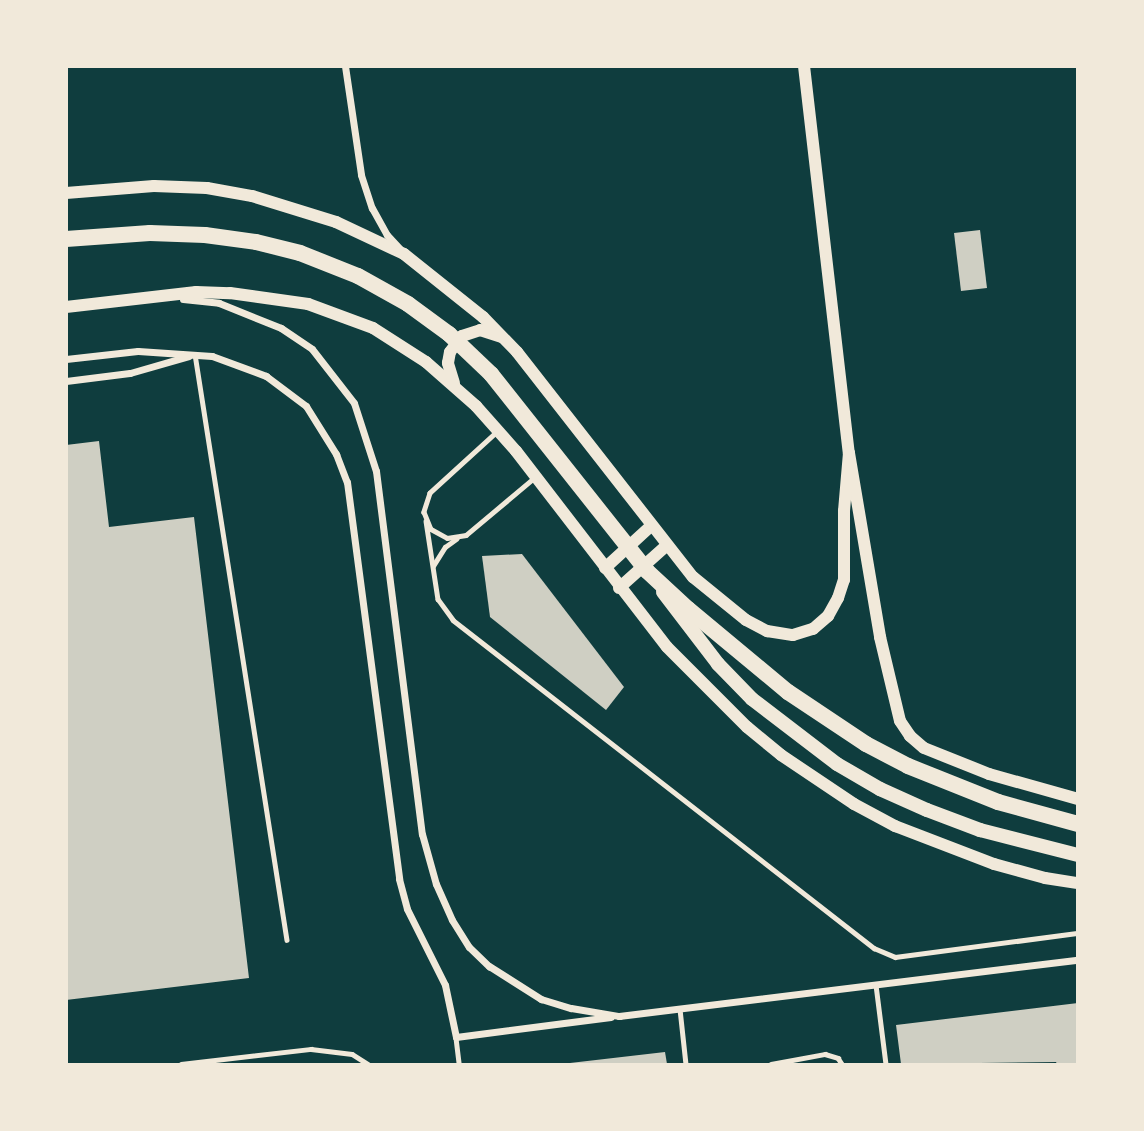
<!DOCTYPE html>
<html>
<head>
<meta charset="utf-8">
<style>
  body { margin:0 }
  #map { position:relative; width:1144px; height:1131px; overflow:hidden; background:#0f3d3e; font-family:Lora,serif }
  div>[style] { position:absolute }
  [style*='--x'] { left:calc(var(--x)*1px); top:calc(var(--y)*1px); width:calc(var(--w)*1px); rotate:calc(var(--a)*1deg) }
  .building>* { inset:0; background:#cfcfc3 }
  .service>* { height:4.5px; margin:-2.25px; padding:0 2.25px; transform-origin:2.25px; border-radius:2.25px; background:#f1e9da }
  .minor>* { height:7px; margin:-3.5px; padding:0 3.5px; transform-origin:3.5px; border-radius:3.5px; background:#f1e9da }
  .tertiary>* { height:12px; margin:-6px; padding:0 6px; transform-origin:6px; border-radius:6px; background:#f1e9da }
  .primary>* { height:14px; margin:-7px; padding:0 7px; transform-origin:7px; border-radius:7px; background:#f1e9da }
  .trunk>* { height:16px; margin:-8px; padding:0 8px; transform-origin:8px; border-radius:8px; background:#f1e9da }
  span { translate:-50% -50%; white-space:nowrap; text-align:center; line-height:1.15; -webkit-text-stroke:7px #f1e9da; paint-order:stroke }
  .frame { position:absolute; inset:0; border:68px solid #f1e9da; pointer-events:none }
</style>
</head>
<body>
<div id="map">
  <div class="building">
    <div style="clip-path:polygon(980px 230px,987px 288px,961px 291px,954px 233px)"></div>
    <div style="clip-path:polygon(99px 441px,109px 527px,194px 517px,249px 978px,66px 1000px,66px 445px)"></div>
    <div style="clip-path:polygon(522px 554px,624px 687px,606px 710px,490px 617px,482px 556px)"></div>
    <div style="clip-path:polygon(1078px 1003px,1078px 1064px,1057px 1064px,1056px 1062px,901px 1064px,896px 1025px)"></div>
    <div style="clip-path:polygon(665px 1052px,667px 1064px,570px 1064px,570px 1063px)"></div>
  </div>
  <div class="service">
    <div style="--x:195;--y:354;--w:593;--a:81.08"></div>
    <div style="--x:498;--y:431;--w:92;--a:137.6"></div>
    <div style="--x:430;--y:493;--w:20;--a:108"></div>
    <div style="--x:424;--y:512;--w:18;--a:68"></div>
    <div style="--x:431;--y:529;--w:18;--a:29"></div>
    <div style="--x:447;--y:538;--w:19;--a:-9"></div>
    <div style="--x:466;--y:535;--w:89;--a:-40"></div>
    <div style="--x:426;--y:521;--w:79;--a:81.3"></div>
    <div style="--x:438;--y:599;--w:26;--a:54"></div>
    <div style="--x:453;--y:620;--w:534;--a:37.92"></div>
    <div style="--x:874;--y:948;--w:23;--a:23"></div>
    <div style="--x:895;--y:957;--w:185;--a:-7.5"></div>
    <div style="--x:433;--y:566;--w:22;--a:-58"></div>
    <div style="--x:445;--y:547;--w:14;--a:-36"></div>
    <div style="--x:876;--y:985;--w:80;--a:82.8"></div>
    <div style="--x:680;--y:1009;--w:55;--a:83.8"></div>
    <div style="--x:456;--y:1038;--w:26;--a:83"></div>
    <div style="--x:181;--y:1064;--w:131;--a:-6.6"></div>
    <div style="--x:311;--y:1049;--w:41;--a:7"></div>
    <div style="--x:352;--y:1054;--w:19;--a:32"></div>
    <div style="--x:771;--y:1064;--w:55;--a:-10.5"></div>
    <div style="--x:825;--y:1054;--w:14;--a:17"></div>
    <div style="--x:838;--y:1058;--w:7;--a:56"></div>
  </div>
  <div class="minor">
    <div style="--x:345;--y:66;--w:110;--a:81.6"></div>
    <div style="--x:361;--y:175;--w:35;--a:72"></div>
    <div style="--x:372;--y:208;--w:31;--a:61"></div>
    <div style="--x:387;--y:235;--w:18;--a:47"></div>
    <div style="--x:183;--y:299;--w:36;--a:6"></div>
    <div style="--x:219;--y:303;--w:67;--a:22"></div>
    <div style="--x:281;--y:328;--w:37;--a:34"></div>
    <div style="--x:312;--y:349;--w:68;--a:52.1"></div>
    <div style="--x:354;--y:403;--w:71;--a:72.1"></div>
    <div style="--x:376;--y:471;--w:366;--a:82.8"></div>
    <div style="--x:422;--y:834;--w:52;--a:74.4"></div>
    <div style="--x:436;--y:884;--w:39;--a:66"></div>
    <div style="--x:452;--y:920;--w:32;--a:58"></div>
    <div style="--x:469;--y:947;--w:28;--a:44"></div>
    <div style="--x:489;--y:966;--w:62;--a:32.4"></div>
    <div style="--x:541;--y:999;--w:31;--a:17"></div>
    <div style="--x:571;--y:1008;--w:49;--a:9.5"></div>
    <div style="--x:619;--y:1016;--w:462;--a:-7"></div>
    <div style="--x:66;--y:359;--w:72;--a:-6.3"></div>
    <div style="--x:138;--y:351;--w:74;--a:3.9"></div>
    <div style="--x:212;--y:356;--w:58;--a:20.3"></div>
    <div style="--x:266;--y:376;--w:50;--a:36.9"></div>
    <div style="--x:306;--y:406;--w:57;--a:58"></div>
    <div style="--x:336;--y:454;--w:30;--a:69"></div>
    <div style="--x:347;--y:482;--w:400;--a:82.5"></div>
    <div style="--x:399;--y:879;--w:31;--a:75"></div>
    <div style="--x:407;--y:909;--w:85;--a:63.4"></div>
    <div style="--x:445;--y:985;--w:53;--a:78.1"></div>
    <div style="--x:456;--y:1037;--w:156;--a:-7.4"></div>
    <div style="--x:66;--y:381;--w:64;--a:-7.1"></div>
    <div style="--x:130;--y:373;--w:61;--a:-16.1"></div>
  </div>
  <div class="tertiary">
    <div style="--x:804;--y:66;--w:390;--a:83.4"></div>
    <div style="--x:849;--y:453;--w:187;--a:80.4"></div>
    <div style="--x:880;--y:637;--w:86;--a:76.6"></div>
    <div style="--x:900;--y:721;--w:18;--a:56"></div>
    <div style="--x:910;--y:736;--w:18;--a:41"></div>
    <div style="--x:924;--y:748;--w:70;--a:21.8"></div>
    <div style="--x:989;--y:774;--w:92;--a:15.7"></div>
    <div style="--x:66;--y:193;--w:88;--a:-4.5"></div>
    <div style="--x:154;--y:186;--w:53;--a:2.2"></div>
    <div style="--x:207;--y:188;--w:46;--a:10.1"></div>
    <div style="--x:252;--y:196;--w:88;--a:17.2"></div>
    <div style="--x:336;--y:222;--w:75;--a:25.2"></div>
    <div style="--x:404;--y:254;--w:101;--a:38.6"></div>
    <div style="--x:483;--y:317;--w:49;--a:45.8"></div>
    <div style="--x:517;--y:352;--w:286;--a:52"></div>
    <div style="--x:693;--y:577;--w:68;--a:39.1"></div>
    <div style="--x:746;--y:620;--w:24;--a:28"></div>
    <div style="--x:767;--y:631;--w:26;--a:9"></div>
    <div style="--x:793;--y:635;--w:21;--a:-17"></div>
    <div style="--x:813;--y:629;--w:20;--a:-41"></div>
    <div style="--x:828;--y:616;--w:21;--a:-61"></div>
    <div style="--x:838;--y:598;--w:19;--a:-72"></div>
    <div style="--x:844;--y:580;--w:69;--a:-90"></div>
    <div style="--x:844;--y:511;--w:58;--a:-85.1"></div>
    <div style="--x:66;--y:307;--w:131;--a:-6.6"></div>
    <div style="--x:196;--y:292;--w:34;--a:2"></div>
    <div style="--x:230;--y:293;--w:79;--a:8"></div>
    <div style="--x:308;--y:304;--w:69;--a:20.3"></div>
    <div style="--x:373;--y:328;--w:63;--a:32.7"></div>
    <div style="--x:426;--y:362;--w:67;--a:41.3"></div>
    <div style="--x:476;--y:406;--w:60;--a:48.4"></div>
    <div style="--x:516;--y:451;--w:247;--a:52.4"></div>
    <div style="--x:667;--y:647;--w:113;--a:45"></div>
    <div style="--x:747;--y:727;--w:44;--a:39.5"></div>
    <div style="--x:781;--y:755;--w:88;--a:33.9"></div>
    <div style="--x:854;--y:804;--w:47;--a:28.2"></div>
    <div style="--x:895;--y:826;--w:106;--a:21"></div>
    <div style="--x:994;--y:864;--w:53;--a:15.4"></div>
    <div style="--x:1045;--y:878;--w:33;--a:9"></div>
    <div style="--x:454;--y:383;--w:21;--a:-107"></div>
    <div style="--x:448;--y:363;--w:11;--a:-80"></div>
    <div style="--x:450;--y:352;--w:20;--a:-53"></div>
    <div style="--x:462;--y:336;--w:19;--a:-18"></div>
    <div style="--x:480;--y:330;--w:22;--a:18"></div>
    <div style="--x:605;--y:568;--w:62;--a:-42.4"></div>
    <div style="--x:619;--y:588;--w:63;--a:-41.8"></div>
  </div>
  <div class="primary">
    <div style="--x:663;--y:592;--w:91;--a:52.6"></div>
    <div style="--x:718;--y:664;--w:49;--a:45.8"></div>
    <div style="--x:752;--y:699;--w:107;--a:37.4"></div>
    <div style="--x:837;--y:764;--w:50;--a:30.2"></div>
    <div style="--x:880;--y:789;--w:51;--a:24.1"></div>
    <div style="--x:927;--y:810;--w:57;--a:20.7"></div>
    <div style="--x:980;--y:830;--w:101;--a:14.3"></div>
  </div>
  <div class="trunk">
    <div style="--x:66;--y:239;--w:84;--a:-4.1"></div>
    <div style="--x:150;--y:233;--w:55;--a:2.1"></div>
    <div style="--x:205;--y:235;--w:51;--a:7.8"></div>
    <div style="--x:256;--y:242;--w:45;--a:14"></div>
    <div style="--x:300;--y:253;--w:62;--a:21.6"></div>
    <div style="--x:358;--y:276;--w:57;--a:29.2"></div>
    <div style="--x:408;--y:304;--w:51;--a:36.2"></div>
    <div style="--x:449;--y:334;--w:58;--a:43.6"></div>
    <div style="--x:491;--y:374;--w:251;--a:51.6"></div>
    <div style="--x:647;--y:571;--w:56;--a:42.8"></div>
    <div style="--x:688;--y:609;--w:130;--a:39.7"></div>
    <div style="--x:788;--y:692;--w:94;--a:33.7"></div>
    <div style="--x:866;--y:744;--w:47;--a:27.6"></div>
    <div style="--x:908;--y:766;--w:97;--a:21.8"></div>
    <div style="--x:998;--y:802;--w:83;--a:15.4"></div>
  </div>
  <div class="frame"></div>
</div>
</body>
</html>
